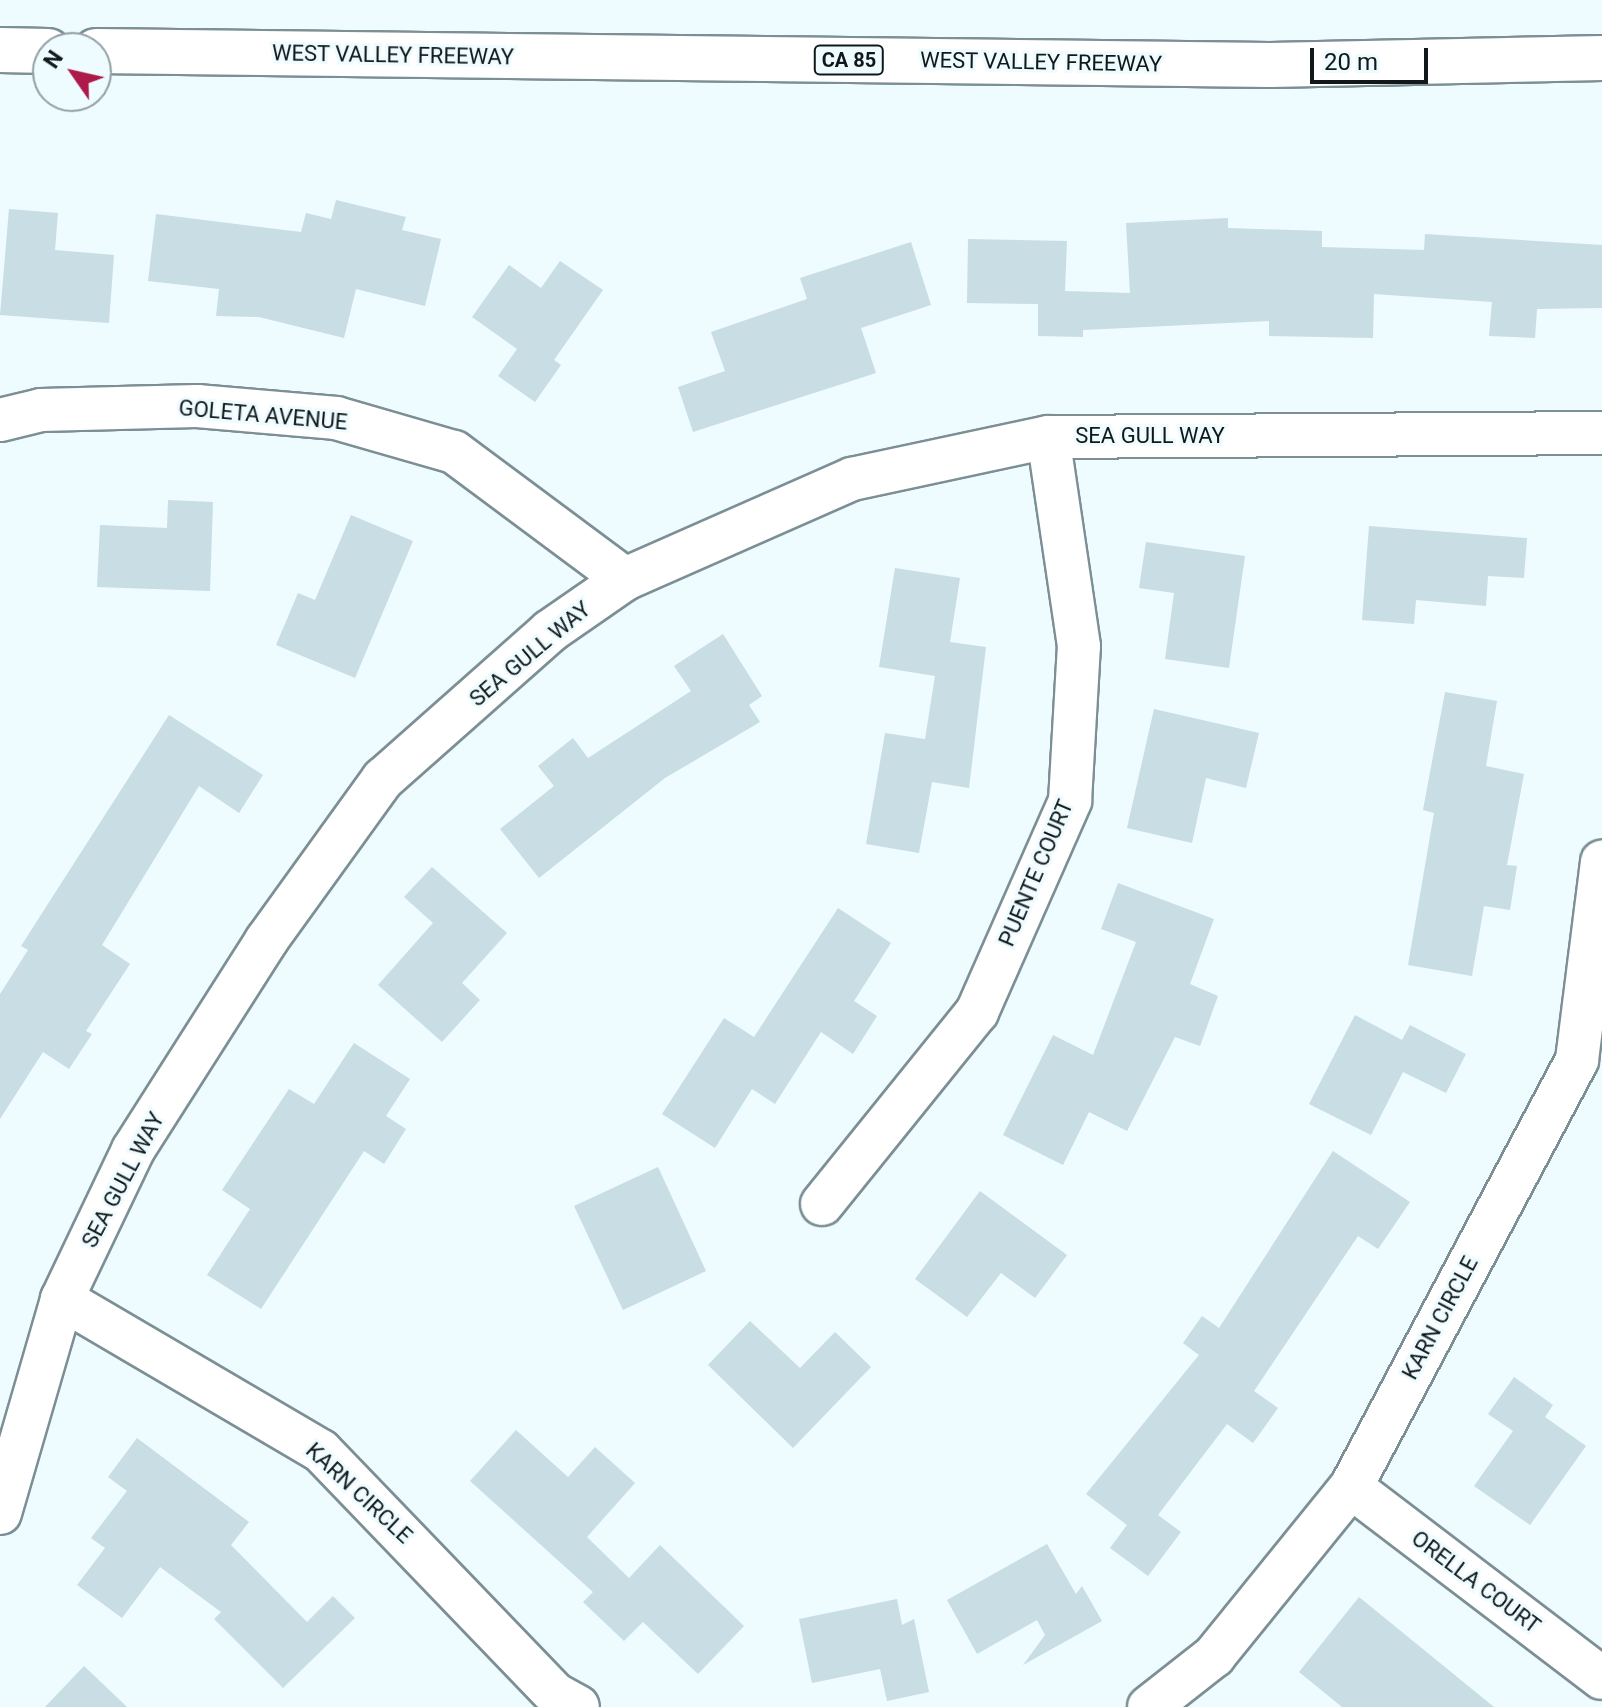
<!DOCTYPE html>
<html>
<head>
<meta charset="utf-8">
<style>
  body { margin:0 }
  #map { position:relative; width:1602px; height:1707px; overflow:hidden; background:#eefbff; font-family:Roboto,sans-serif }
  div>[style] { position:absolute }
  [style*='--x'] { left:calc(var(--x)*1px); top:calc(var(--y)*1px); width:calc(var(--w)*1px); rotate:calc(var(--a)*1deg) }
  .building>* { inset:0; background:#c8dde4 }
  .roads { filter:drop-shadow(2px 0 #7b8f95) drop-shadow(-2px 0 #7b8f95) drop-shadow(0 2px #7b8f95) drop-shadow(0 -2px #7b8f95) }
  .minor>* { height:42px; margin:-21px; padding:0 21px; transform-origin:21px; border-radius:21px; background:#fff }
  .highway>* { height:44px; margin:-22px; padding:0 22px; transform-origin:22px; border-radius:22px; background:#fff }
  span { translate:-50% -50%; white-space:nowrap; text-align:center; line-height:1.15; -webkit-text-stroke:6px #eefbff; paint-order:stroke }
  .shield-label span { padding:2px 6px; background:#eefbff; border:2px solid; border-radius:6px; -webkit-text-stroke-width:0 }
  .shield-label { font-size:20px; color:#10181a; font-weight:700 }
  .street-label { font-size:22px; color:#10181a }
  .north { position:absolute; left:32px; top:32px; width:80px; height:80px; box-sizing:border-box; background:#eefbff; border:2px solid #95a0a3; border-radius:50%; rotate:304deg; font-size:22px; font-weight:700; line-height:32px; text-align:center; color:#10181a }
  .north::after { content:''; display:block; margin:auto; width:28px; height:36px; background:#ad1948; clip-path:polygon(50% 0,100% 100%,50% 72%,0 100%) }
  .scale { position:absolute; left:1310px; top:48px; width:118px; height:36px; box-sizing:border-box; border:4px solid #10181a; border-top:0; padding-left:10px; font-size:24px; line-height:28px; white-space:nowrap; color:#10181a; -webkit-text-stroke:6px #eefbff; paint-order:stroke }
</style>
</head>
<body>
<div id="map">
  <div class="building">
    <div style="clip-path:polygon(336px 200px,406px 217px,402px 230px,441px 239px,425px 306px,356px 289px,344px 338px,259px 317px,216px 316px,219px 289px,148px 281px,156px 214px,301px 232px,306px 213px,331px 219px)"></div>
    <div style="clip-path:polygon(9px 209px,58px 213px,55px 250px,114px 255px,109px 323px,0 315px)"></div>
    <div style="clip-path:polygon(1228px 218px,1228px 228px,1322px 231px,1322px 247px,1424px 250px,1425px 234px,1602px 245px,1602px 308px,1537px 309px,1535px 338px,1489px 336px,1492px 302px,1374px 294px,1373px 338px,1269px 336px,1269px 321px,1083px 330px,1083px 337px,1038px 336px,1038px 304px,967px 303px,968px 239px,1067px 241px,1065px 291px,1130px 293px,1126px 223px)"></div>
    <div style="clip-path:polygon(911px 242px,931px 305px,861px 328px,876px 373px,693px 432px,678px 387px,725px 371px,711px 332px,807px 299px,800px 278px)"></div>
    <div style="clip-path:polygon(560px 261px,603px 290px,554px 360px,561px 365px,535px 402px,498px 376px,517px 349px,472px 317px,509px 265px,541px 288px)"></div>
    <div style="clip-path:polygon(168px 500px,213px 502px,210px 591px,97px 587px,100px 525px,167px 528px)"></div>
    <div style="clip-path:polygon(351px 515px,413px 541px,355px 678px,276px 645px,298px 593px,315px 600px)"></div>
    <div style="clip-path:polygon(1369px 526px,1527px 538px,1524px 578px,1488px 576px,1486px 606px,1416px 600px,1414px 624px,1362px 620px)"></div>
    <div style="clip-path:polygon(1146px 542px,1245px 556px,1229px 668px,1165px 659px,1174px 593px,1139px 588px)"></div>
    <div style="clip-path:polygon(895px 568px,960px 578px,950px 642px,986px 647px,969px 788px,932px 782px,919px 853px,866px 844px,885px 733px,925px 739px,935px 676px,879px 667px)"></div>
    <div style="clip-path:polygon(723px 634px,762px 696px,749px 705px,760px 722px,665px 778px,539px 878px,500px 829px,554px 786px,538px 766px,573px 738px,588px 758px,691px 691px,674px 666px)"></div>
    <div style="clip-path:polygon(1445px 692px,1497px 701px,1486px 766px,1524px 774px,1507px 865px,1517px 866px,1510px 910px,1484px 906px,1472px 976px,1408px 965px,1434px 813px,1423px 810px)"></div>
    <div style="clip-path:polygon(1154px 709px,1259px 733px,1246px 788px,1206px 778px,1192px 843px,1127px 828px)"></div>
    <div style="clip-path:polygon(169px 715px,263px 775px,239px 813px,199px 786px,102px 945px,130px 964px,86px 1031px,92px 1034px,69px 1069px,43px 1052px,0 1119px,0 994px,28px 950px,21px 946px)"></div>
    <div style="clip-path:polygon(432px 867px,507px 933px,462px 983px,480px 1000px,442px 1042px,378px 985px,433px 923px,404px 897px)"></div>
    <div style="clip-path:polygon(1118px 883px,1214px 919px,1190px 984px,1218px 996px,1200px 1046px,1175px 1037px,1127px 1131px,1089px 1112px,1063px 1165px,1003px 1135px,1053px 1035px,1093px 1055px,1136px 942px,1101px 929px)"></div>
    <div style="clip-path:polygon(838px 908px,891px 943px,854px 1001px,877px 1016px,853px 1054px,821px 1032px,775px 1104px,752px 1089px,715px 1148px,662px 1114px,724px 1018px,754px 1037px)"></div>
    <div style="clip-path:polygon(1355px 1015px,1402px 1040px,1410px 1025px,1466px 1054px,1446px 1093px,1403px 1072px,1371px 1135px,1309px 1104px)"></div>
    <div style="clip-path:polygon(354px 1043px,410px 1079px,386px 1116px,406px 1129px,384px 1164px,364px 1151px,261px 1309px,207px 1275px,250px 1209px,222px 1190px,289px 1089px,314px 1104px)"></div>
    <div style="clip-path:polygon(1333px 1151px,1410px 1202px,1378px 1249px,1358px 1236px,1254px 1391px,1278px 1408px,1253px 1443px,1227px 1424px,1158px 1515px,1181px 1532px,1148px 1576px,1110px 1548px,1127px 1525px,1086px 1494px,1199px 1355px,1183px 1343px,1202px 1316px,1219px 1328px)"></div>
    <div style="clip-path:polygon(658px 1167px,706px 1271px,623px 1310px,574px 1206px)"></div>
    <div style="clip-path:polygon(980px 1191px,1067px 1255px,1035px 1298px,1001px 1273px,967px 1317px,915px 1279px)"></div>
    <div style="clip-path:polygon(750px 1321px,800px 1368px,835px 1332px,871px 1367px,793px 1448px,708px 1365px)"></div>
    <div style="clip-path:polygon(1514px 1377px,1553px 1405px,1545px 1417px,1586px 1446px,1530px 1525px,1474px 1486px,1513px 1431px,1488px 1414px)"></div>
    <div style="clip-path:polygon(516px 1430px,568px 1477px,595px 1447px,635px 1483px,587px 1537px,629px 1578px,660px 1545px,744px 1626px,698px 1674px,643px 1622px,624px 1641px,583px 1602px,593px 1592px,470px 1481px)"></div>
    <div style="clip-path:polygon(137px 1438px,249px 1522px,231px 1545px,307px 1622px,333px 1596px,355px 1618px,283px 1688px,214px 1619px,221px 1612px,160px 1567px,122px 1618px,77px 1585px,105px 1548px,91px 1538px,127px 1491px,108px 1477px)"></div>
    <div style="clip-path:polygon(1047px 1544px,1076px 1594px,1082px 1586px,1102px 1621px,1023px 1665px,1045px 1635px,1037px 1620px,977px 1654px,947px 1600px)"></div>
    <div style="clip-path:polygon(1359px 1597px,1494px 1707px,1342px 1707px,1299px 1672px)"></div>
    <div style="clip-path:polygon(897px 1599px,902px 1625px,914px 1619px,929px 1692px,887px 1701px,880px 1669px,812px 1683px,799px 1619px)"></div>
    <div style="clip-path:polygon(84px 1666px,127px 1707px,45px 1707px)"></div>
  </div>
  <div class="roads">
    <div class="minor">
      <div style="--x:0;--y:420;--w:42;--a:-13.7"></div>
      <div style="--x:41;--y:410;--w:156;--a:-1.5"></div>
      <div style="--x:197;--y:406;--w:140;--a:4.9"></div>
      <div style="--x:336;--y:418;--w:123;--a:16.1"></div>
      <div style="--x:454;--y:452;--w:213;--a:36.6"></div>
      <div style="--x:822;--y:1204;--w:247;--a:-51.1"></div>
      <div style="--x:977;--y:1012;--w:231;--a:-66.2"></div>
      <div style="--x:1070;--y:801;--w:155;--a:-86.7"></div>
      <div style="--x:1079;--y:646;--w:211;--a:-98.4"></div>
      <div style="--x:62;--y:1299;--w:300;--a:30.4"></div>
      <div style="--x:321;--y:1451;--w:337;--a:46.1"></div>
      <div style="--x:555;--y:1694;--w:26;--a:29"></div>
      <div style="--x:1351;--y:1487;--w:315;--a:37.3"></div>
      <div style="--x:0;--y:1513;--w:223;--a:-73.8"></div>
      <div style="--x:62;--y:1299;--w:165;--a:-64.5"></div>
      <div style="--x:133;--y:1150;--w:248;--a:-57.5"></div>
      <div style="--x:266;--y:941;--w:200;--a:-54.2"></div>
      <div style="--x:383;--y:779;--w:223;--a:-41.5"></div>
      <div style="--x:550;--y:631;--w:91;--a:-34.7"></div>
      <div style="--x:625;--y:579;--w:248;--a:-23.8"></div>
      <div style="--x:852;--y:479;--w:200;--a:-12.1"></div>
      <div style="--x:1048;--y:437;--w:554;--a:-0.41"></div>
      <div style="--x:1149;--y:1707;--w:83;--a:-38.1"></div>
      <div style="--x:1214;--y:1656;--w:218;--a:-51"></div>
      <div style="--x:1351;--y:1487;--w:483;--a:-62.1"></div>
      <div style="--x:1577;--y:1060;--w:200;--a:-82.8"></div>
    </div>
    <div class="highway">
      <div style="--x:0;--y:50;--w:48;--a:1.2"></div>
      <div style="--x:96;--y:51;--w:1174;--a:0.68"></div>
      <div style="--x:1270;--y:65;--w:332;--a:-1.2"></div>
    </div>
  </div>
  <div class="shield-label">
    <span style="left:849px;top:60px">CA 85</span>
  </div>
  <div class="street-label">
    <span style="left:393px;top:55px;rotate:1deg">WEST VALLEY FREEWAY</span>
    <span style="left:1041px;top:62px;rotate:1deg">WEST VALLEY FREEWAY</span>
    <span style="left:263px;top:415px;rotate:5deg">GOLETA AVENUE</span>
    <span style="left:1150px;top:436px">SEA GULL WAY</span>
    <span style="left:530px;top:654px;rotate:-40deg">SEA GULL WAY</span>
    <span style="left:1036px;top:873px;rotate:-67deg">PUENTE COURT</span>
    <span style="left:123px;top:1180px;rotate:-62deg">SEA GULL WAY</span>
    <span style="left:1440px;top:1318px;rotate:-62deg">KARN CIRCLE</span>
    <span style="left:359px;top:1493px;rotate:43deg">KARN CIRCLE</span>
    <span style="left:1476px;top:1582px;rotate:37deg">ORELLA COURT</span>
  </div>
  <div class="north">N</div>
  <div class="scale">20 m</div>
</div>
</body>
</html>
